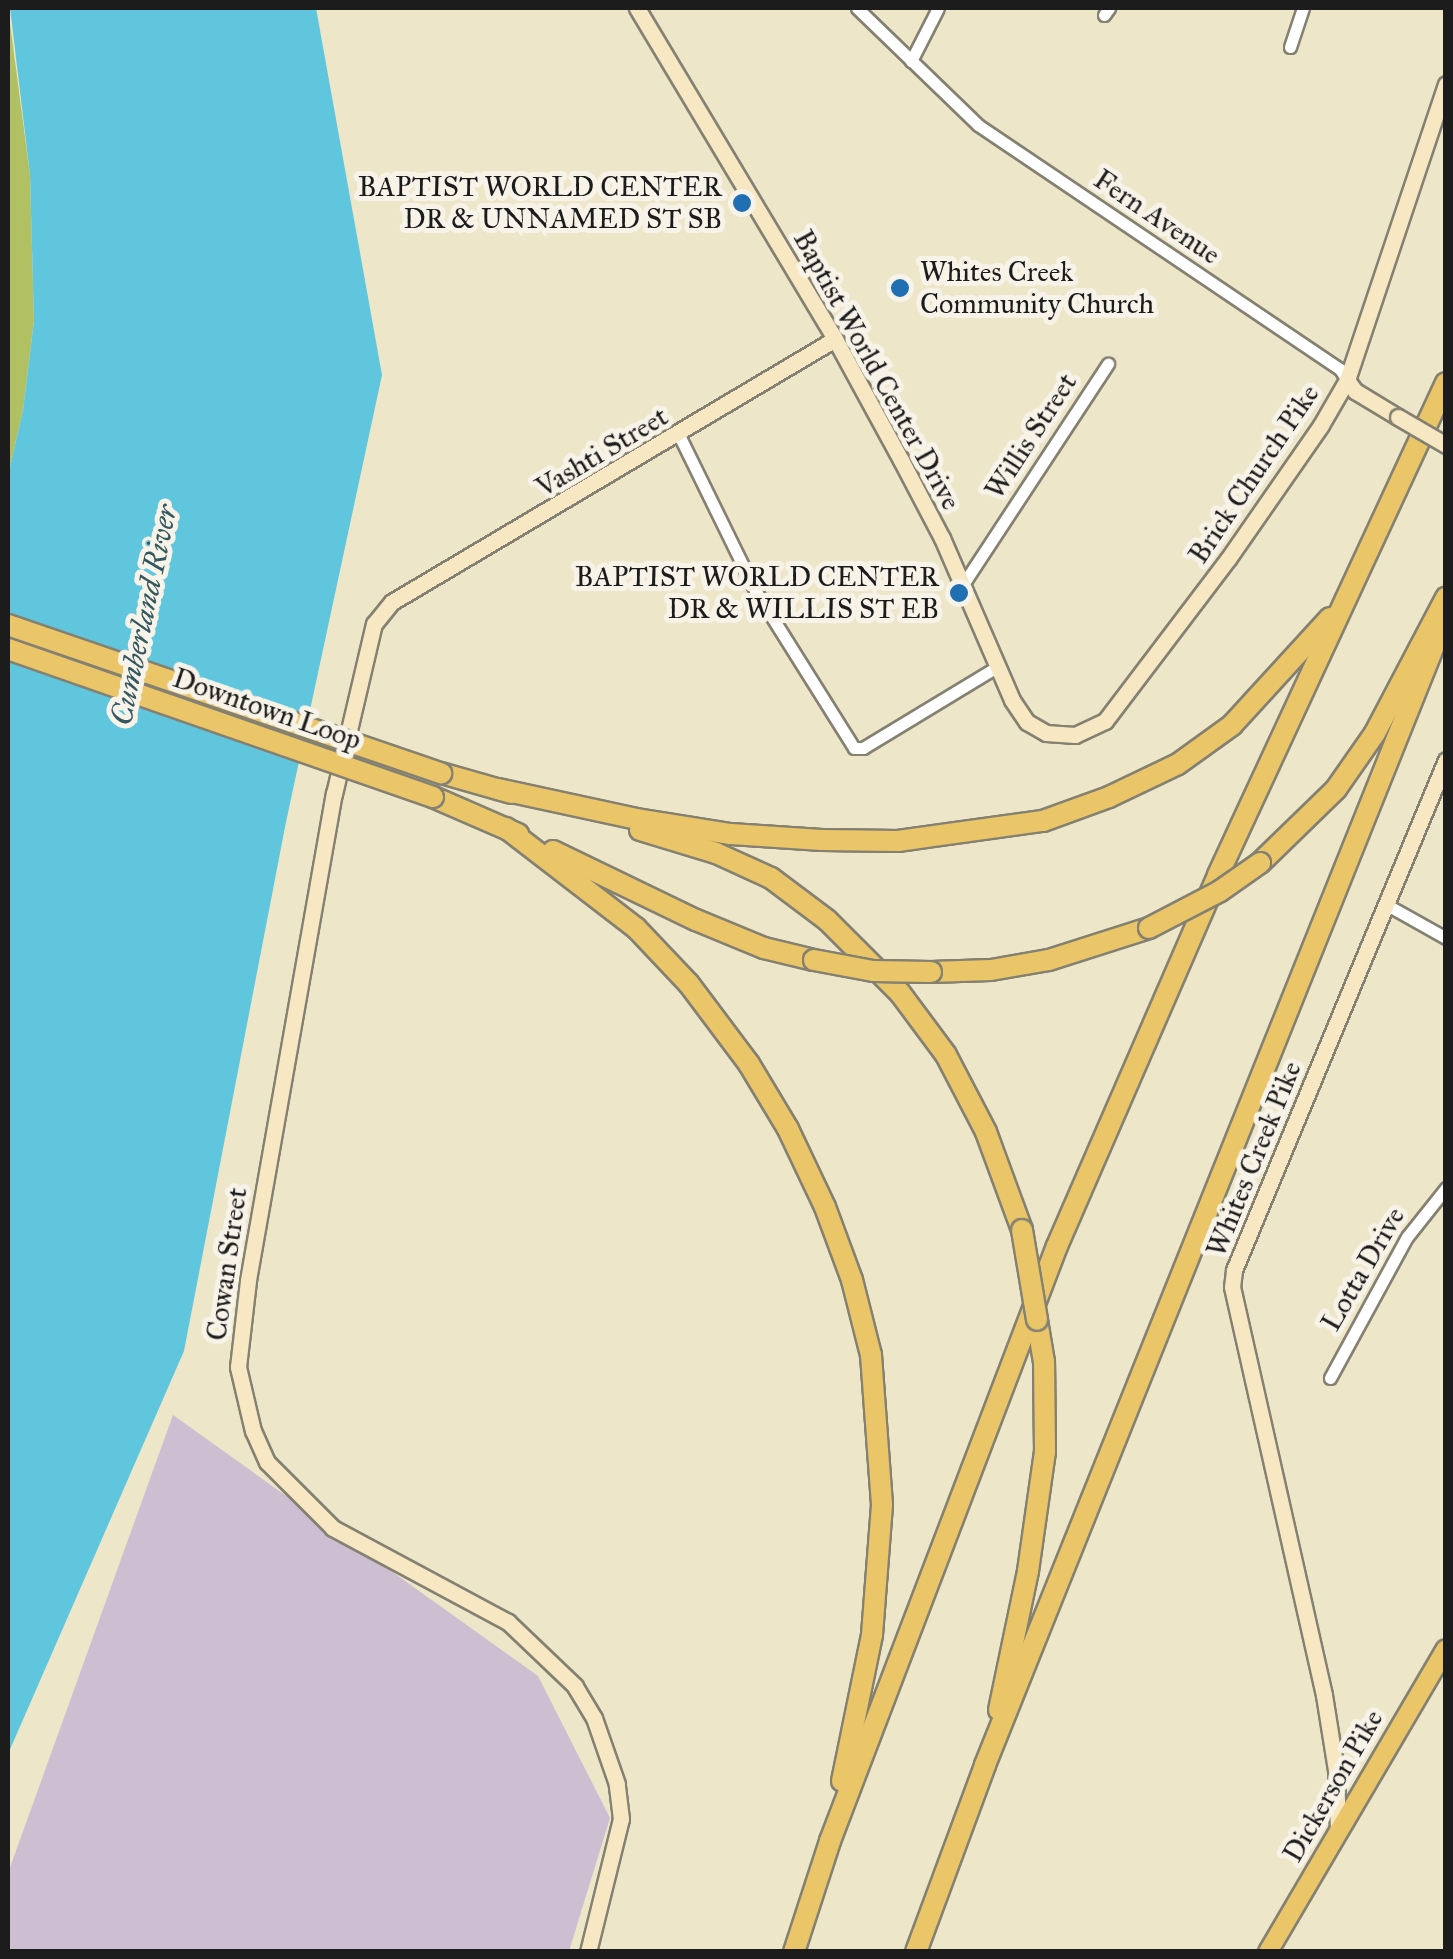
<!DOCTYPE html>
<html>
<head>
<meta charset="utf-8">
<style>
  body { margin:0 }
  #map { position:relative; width:1453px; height:1959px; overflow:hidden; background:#ede6c9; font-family:"IM FELL Great Primer",serif }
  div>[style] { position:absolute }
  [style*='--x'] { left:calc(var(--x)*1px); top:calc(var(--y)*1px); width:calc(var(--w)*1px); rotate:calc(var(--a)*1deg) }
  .industrial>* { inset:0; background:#cdbed2 }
  .green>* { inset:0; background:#b0c063 }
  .water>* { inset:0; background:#60c6de }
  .roads { filter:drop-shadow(2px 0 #848172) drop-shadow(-2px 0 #848172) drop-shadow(0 2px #848172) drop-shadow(0 -2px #848172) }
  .street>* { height:11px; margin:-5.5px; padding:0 5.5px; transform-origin:5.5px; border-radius:5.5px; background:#fff }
  .secondary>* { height:15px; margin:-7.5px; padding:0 7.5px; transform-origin:7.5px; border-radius:7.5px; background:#f7e8c3 }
  .primary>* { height:18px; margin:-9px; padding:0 9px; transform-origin:9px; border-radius:9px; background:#ebc669 }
  .highway>* { height:20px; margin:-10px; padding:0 10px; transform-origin:10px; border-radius:10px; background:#ebc669 }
  .bridges { filter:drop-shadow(2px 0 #848172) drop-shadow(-2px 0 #848172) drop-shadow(0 2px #848172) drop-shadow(0 -2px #848172) }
  .secondary-bridge>* { height:15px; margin:-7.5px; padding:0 7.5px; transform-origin:7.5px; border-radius:7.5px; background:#f7e8c3 }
  .highway-bridge>* { height:20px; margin:-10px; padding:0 10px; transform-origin:10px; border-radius:10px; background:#ebc669 }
  .dots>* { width:28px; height:28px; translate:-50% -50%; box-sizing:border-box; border:5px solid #f7f3e8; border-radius:50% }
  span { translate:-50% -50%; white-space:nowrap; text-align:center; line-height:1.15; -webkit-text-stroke:10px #f7f3e8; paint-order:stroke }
  .poi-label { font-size:28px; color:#1c1c1c }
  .right { translate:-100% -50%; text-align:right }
  .left { translate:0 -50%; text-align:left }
  .street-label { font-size:28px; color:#1c1c1c }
  .water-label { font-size:30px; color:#345860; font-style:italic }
  .frame { position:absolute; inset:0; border:10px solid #1c1c1c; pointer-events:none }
</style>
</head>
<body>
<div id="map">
  <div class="industrial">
    <div style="clip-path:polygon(173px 1415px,538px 1676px,610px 1818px,569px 1951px,8px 1951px,8px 1873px)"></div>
  </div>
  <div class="green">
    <div style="clip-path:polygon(8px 8px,30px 175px,34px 321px,23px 410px,8px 476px)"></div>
  </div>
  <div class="water">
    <div style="clip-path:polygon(10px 8px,316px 8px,382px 375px,286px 822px,184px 1351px,8px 1754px,8px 476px,23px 410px,34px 321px,30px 175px)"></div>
  </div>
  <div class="roads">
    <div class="street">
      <div style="--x:857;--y:8;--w:168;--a:44"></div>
      <div style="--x:978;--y:125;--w:437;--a:34"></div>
      <div style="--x:1340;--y:369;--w:13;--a:58"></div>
      <div style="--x:1104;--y:15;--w:9;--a:-54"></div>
      <div style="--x:1290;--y:47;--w:41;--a:-71.6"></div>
      <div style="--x:911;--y:61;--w:59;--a:-63"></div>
      <div style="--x:679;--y:435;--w:173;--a:63.9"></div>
      <div style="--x:755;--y:590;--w:186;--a:57.9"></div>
      <div style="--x:854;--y:748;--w:9;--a:0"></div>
      <div style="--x:863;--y:748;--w:157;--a:-31.2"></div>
      <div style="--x:962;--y:586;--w:266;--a:-56.7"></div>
      <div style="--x:1387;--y:905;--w:68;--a:29.2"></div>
      <div style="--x:1330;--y:1378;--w:161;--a:-61.4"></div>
      <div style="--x:1407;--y:1237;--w:63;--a:-51.5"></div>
    </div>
    <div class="secondary">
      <div style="--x:637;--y:8;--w:386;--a:59.1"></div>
      <div style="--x:835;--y:339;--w:138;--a:61.4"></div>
      <div style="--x:901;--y:460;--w:88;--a:62.3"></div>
      <div style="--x:942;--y:538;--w:176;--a:66.6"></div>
      <div style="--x:1012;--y:700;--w:27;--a:56"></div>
      <div style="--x:1027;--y:722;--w:22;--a:30"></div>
      <div style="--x:1046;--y:733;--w:29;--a:4"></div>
      <div style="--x:1075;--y:735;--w:33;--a:-25"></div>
      <div style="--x:1105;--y:721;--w:203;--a:-52.8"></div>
      <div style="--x:1228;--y:559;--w:163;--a:-55.2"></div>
      <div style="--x:1321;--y:425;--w:52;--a:-60"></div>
      <div style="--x:1347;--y:380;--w:312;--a:-71.5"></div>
      <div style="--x:1347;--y:380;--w:14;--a:54"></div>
      <div style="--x:1355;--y:391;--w:50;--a:31.2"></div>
      <div style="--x:1338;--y:1830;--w:60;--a:-91.9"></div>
      <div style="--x:1336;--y:1770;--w:76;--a:-99.1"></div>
      <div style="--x:1324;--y:1695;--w:418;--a:-102.7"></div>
      <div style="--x:1232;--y:1287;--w:17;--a:-83"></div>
      <div style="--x:1234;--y:1270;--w:552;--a:-67.43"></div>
      <div style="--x:588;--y:1952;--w:137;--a:-76.1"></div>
      <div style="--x:621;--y:1819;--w:35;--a:-97"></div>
      <div style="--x:617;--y:1784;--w:70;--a:-109.2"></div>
      <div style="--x:594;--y:1718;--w:37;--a:-121"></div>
      <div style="--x:575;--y:1686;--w:93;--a:-136.3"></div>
      <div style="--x:508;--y:1622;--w:199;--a:-151.8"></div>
      <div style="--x:333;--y:1528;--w:93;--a:-135"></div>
      <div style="--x:267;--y:1462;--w:34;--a:-114"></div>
      <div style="--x:253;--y:1431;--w:66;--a:-103.2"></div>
      <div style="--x:238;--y:1367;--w:88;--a:-83.4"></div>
      <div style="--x:248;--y:1280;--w:494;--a:-80"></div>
      <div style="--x:334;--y:794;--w:175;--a:-76.8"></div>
      <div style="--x:374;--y:624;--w:28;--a:-51"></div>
      <div style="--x:392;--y:602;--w:515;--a:-30.7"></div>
    </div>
    <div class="primary">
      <div style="--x:1268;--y:1952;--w:351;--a:-59.6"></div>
    </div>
    <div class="highway">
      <div style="--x:441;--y:773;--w:73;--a:15.9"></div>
      <div style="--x:498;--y:789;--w:142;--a:12.2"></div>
      <div style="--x:637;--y:819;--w:95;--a:9.1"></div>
      <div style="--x:731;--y:834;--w:91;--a:3.8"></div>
      <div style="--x:822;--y:840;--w:76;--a:0.8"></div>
      <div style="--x:898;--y:841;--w:146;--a:-7.9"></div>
      <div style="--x:1043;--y:821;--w:70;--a:-20"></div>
      <div style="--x:1109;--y:797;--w:76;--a:-25.6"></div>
      <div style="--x:1178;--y:764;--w:67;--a:-35.8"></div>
      <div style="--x:1232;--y:725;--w:145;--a:-47.5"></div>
      <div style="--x:433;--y:797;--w:93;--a:23.5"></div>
      <div style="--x:506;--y:828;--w:164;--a:37.6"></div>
      <div style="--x:636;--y:928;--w:77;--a:46.6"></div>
      <div style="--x:689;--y:984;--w:100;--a:53.1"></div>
      <div style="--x:749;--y:1064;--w:76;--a:59"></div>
      <div style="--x:788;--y:1129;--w:86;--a:64.6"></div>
      <div style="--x:825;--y:1207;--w:78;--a:69.7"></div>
      <div style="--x:852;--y:1280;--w:77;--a:75.8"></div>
      <div style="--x:871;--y:1355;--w:150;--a:85.8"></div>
      <div style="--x:882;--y:1505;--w:130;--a:94.4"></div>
      <div style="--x:872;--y:1635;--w:149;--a:101.6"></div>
      <div style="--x:640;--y:830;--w:79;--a:16.8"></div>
      <div style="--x:716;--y:853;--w:60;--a:24.4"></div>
      <div style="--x:771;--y:878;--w:70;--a:36.9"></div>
      <div style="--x:827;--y:920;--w:103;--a:45"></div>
      <div style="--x:900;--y:993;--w:77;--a:53.4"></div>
      <div style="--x:946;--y:1055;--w:87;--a:62.5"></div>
      <div style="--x:986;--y:1132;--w:104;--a:69.8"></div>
      <div style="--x:553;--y:851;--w:159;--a:25.8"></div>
      <div style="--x:696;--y:920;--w:74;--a:22.4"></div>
      <div style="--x:764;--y:948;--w:51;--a:13.5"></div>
      <div style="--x:1260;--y:863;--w:106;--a:-44.2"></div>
      <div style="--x:1336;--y:789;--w:68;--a:-55.1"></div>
      <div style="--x:1375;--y:733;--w:153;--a:-62.3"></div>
      <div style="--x:931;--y:972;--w:60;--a:-1.9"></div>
      <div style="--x:991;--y:970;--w:59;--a:-9.8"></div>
      <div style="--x:1049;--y:960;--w:105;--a:-17.7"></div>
      <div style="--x:999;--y:1710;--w:142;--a:-78.2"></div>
      <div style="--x:1028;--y:1571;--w:120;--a:-81.9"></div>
      <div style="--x:1045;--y:1452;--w:90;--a:-90.6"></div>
      <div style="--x:1044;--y:1362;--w:43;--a:-99.5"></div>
      <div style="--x:794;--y:1952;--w:117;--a:-72"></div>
      <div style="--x:830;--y:1841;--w:637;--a:-69.12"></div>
      <div style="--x:1057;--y:1246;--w:404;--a:-66.5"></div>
      <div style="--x:1218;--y:875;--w:542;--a:-65.14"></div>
      <div style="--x:916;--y:1952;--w:199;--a:-69.7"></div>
      <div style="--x:985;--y:1765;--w:1238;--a:-68.14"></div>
    </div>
  </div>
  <div class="bridges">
    <div class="secondary-bridge">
      <div style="--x:1398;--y:417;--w:56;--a:30.3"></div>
    </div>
    <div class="highway-bridge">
      <div style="--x:8;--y:625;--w:458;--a:18.9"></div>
      <div style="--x:8;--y:649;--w:450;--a:19.2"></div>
      <div style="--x:1149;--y:928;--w:80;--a:-27.5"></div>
      <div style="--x:1220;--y:891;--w:49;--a:-35"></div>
      <div style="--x:814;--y:960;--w:60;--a:10.6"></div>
      <div style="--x:873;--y:971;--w:58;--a:1"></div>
      <div style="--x:1022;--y:1230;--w:91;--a:80.5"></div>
    </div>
  </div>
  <div class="dots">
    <div style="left:742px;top:203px;background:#1f6fb2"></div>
    <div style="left:900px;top:288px;background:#1f6fb2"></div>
    <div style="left:959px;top:593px;background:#1f6fb2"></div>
  </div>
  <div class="poi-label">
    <span class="right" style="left:722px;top:203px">BAPTIST WORLD CENTER<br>DR &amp; UNNAMED ST SB</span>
    <span class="left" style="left:920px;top:288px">Whites Creek<br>Community Church</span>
    <span class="right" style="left:939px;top:593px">BAPTIST WORLD CENTER<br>DR &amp; WILLIS ST EB</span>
  </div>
  <div class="street-label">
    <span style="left:1157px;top:217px;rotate:34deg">Fern Avenue</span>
    <span style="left:877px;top:370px;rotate:61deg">Baptist World Center Drive</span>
    <span style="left:1031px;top:436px;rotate:-57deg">Willis Street</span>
    <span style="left:602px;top:452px;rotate:-31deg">Vashti Street</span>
    <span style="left:1254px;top:474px;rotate:-56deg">Brick Church Pike</span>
    <span style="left:267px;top:709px;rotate:19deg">Downtown Loop</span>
    <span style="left:1254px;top:1159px;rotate:-68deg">Whites Creek Pike</span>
    <span style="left:227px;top:1264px;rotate:-82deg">Cowan Street</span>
    <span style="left:1363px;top:1269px;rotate:-60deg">Lotta Drive</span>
    <span style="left:1333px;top:1786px;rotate:-60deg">Dickerson Pike</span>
  </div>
  <div class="water-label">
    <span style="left:144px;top:615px;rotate:-78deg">Cumberland River</span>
  </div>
  <div class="frame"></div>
</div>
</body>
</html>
